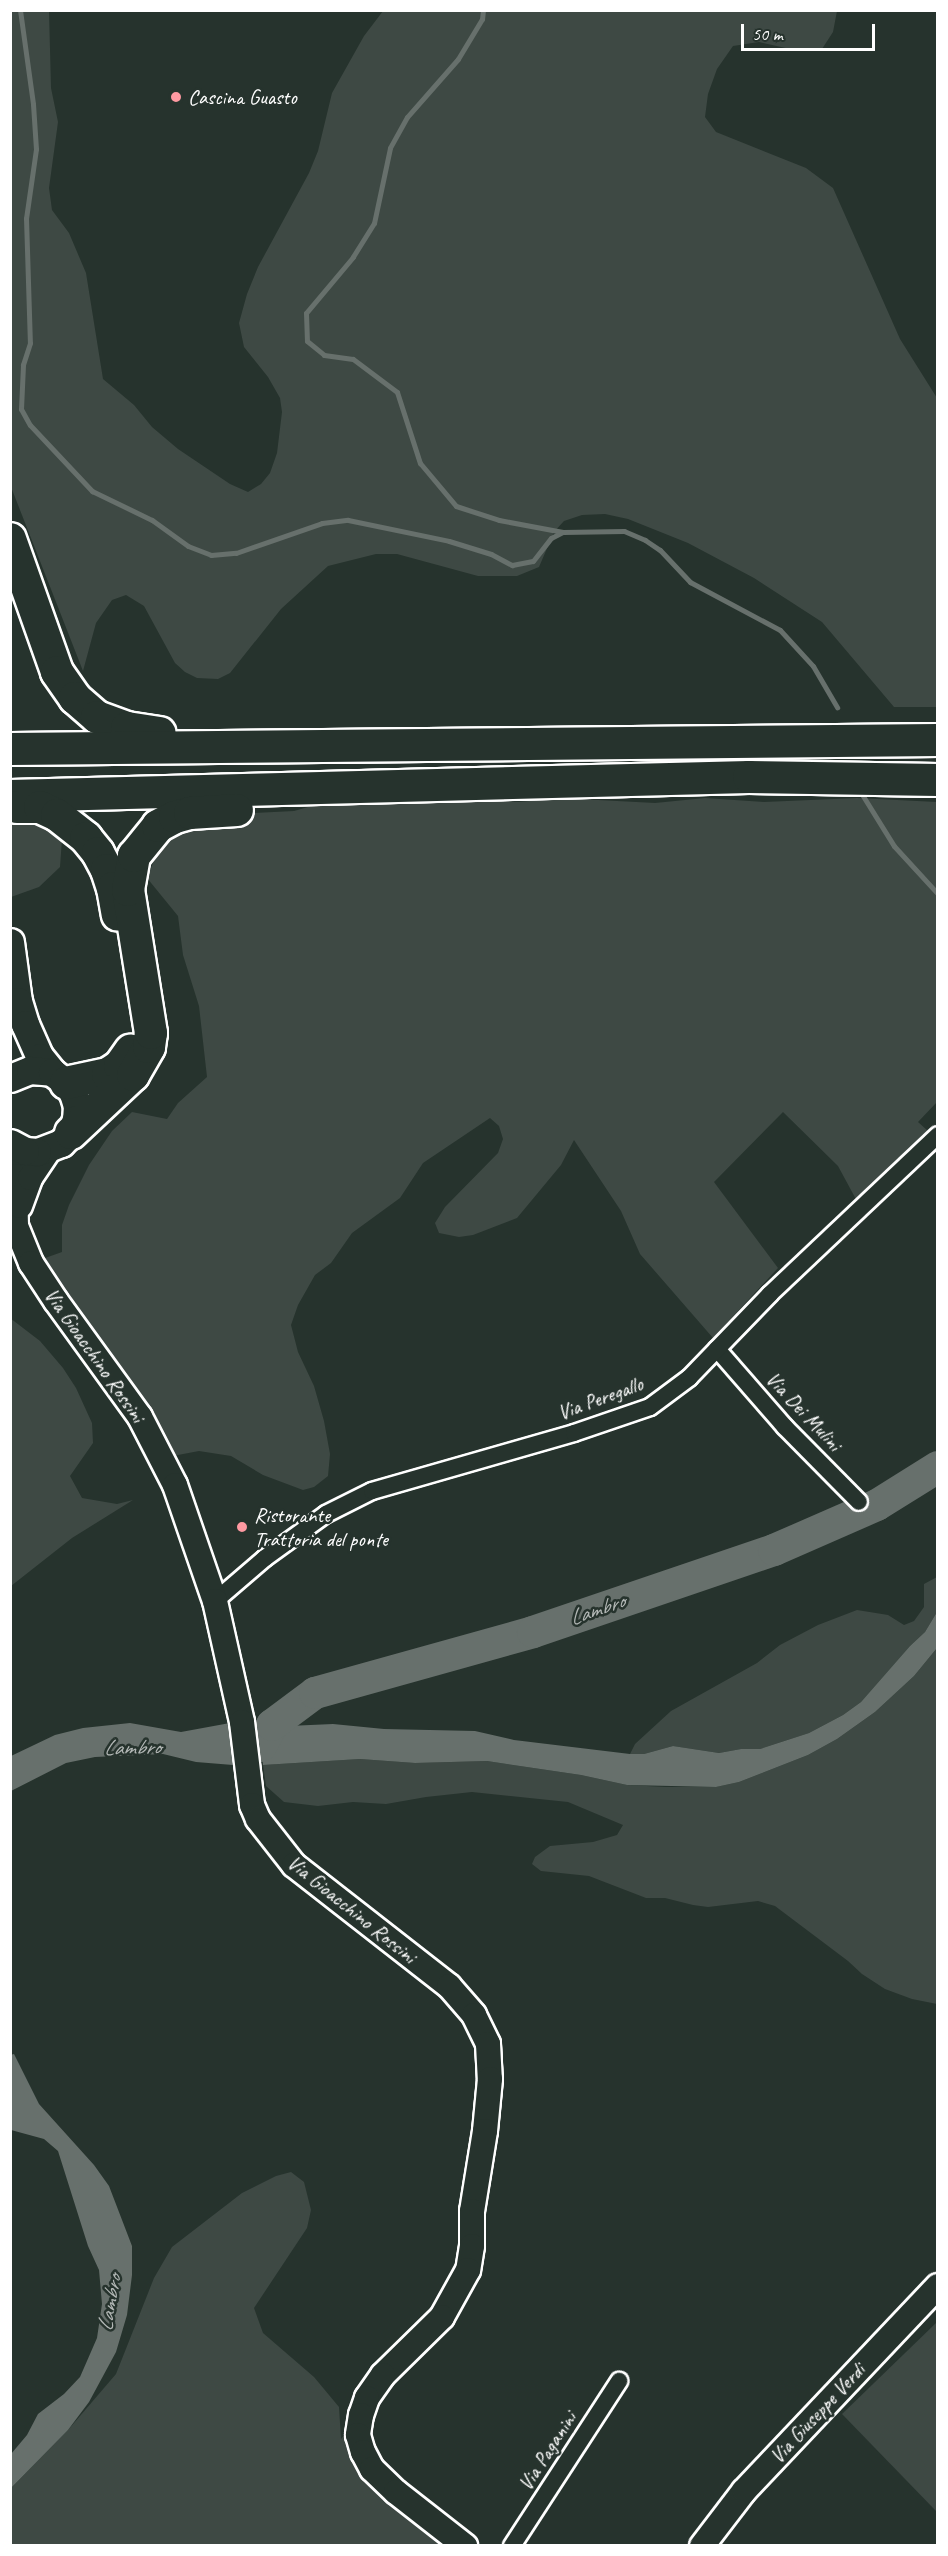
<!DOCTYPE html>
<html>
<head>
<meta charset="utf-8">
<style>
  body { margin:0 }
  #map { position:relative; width:948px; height:2556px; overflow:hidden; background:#26332d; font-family:Caveat,sans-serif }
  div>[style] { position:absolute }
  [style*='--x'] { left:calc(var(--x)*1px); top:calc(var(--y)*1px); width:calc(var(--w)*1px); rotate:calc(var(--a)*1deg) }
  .green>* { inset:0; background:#3e4944 }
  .water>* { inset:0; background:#67706c }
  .stream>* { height:5px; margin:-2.5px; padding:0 2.5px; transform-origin:2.5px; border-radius:2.5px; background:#67706c }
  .river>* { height:32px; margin:-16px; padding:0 16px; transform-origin:16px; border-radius:16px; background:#67706c }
  .roads { filter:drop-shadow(2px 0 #fff) drop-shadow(-2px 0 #fff) drop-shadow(0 2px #fff) drop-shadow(0 -2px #fff) }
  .street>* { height:16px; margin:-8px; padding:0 8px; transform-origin:8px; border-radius:8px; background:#26332d }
  .secondary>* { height:24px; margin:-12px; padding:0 12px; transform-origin:12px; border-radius:12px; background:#26332d }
  .primary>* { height:27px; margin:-13.5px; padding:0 13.5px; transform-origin:13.5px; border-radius:13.5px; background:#26332d }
  .highway>* { height:32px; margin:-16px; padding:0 16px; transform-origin:16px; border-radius:16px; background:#26332d }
  .dots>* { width:16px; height:16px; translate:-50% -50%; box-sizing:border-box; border:3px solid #26332d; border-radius:50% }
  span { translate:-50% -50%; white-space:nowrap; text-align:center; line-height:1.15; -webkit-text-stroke:5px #26332d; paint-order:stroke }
  .poi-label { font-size:21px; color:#fff }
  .left { translate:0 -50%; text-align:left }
  .street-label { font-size:21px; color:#fff }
  .water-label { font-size:22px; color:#b3b8b6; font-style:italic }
  .frame { position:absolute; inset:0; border:12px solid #fff; pointer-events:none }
  .scale { position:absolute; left:741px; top:24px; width:134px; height:27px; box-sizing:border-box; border:3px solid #fff; border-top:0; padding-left:8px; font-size:18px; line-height:21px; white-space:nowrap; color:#fff; -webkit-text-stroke:4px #26332d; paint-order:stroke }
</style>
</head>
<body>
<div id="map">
  <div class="green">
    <div style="clip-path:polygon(10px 11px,49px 11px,51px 88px,58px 122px,49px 188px,52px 210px,69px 233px,86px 273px,103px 379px,134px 405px,152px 427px,178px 449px,230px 484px,248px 492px,261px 484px,270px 473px,277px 453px,282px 412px,280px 398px,268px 377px,244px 347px,239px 323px,247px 294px,258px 267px,309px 173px,318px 151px,332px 93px,364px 36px,383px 11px,837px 11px,833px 32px,822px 49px,799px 51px,759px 42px,733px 46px,717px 69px,708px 94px,705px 117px,716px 132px,806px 168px,833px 188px,900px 339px,937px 398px,937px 707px,894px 707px,822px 622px,754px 578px,688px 543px,628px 519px,605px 514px,582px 515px,564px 521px,554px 532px,539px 567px,517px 576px,478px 576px,397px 554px,376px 554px,328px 566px,281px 609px,230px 673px,218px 679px,197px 678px,185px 672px,175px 663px,144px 606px,126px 595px,112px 600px,96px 623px,83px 671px,11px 487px)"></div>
    <div style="clip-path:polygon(455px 797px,519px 802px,560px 798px,655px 803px,705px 798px,764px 802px,857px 798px,937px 802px,937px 1102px,918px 1122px,928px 1131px,858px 1203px,838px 1166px,783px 1112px,714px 1182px,778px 1268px,713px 1338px,640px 1254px,621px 1211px,574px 1140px,561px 1165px,517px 1218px,473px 1235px,459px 1237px,439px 1233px,435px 1223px,445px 1207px,498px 1153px,503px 1139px,499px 1126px,490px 1118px,423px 1163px,400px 1198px,352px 1233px,331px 1263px,315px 1275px,298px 1305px,291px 1325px,298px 1352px,314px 1386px,324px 1421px,330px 1454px,328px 1476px,314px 1487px,303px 1490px,263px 1475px,231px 1456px,199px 1451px,162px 1458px,31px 1263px,62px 1252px,62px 1225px,69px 1205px,89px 1165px,112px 1131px,132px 1112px,167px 1119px,178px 1103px,207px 1077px,199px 1006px,183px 955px,178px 916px,147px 878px,157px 853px,165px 839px,184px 821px,237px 814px,294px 811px,322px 803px,397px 803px)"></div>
    <div style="clip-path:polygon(10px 811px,31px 812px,62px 839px,60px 867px,39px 887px,11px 897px)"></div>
    <div style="clip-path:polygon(10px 1318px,40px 1341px,63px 1368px,76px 1388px,92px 1423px,93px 1443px,70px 1476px,82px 1498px,117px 1504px,133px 1500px,72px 1538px,11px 1586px)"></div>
    <div style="clip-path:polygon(937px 1577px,937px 1612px,925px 1632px,910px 1646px,861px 1702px,843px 1715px,809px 1733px,760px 1749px,741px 1749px,719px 1753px,673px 1746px,644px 1754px,630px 1754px,635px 1744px,671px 1711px,757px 1663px,780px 1645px,818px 1625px,857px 1610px,888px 1615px,904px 1625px,914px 1621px,924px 1607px,924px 1584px)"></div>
    <div style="clip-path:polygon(937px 1648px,937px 2004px,912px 1999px,885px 1989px,862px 1974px,848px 1961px,775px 1906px,758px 1901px,708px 1907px,693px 1905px,665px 1898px,646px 1898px,589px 1876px,541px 1871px,532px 1864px,535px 1857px,550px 1846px,593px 1842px,617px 1835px,623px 1825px,568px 1802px,472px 1792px,426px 1797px,386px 1804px,353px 1802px,318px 1806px,284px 1802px,266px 1786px,263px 1765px,360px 1759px,415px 1763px,487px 1761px,581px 1775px,627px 1785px,666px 1787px,716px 1787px,739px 1782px,808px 1755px,837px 1739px,875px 1712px,914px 1676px)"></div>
    <div style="clip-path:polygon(291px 2172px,304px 2182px,311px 2210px,307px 2228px,254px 2308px,263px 2333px,314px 2377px,339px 2407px,341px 2439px,361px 2415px,363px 2452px,465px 2545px,11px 2546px,11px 2488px,68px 2430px,116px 2374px,154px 2278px,172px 2247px,242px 2193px,276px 2176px)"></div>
    <div style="clip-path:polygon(936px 2323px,938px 2324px,937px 2512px,842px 2414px)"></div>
  </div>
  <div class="water">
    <div style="clip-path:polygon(937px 1612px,937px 1648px,914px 1676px,875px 1712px,837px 1739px,808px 1755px,739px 1782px,716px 1787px,627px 1785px,581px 1775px,487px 1761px,415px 1763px,360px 1759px,263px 1765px,258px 1721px,288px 1726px,333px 1724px,384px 1729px,475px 1731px,514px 1740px,630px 1754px,644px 1754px,673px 1746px,719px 1753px,741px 1749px,760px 1749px,809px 1733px,843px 1715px,861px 1702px,910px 1646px,925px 1632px)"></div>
    <div style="clip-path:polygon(130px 1723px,181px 1732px,230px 1723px,233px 1765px,196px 1762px,163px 1754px,95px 1757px,66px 1763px,11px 1791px,11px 1756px,55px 1735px,83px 1728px)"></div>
    <div style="clip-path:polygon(14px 2054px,39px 2104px,94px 2165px,109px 2186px,132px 2246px,132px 2275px,127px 2315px,116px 2352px,89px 2402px,68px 2430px,11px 2488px,11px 2454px,27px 2435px,38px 2414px,64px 2394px,80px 2377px,97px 2338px,102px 2304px,99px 2270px,88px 2246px,58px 2151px,44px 2139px,11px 2130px,10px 2055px)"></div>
  </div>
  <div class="stream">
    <div style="--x:20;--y:10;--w:95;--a:82.1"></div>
    <div style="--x:33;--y:104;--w:45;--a:86.2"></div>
    <div style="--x:36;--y:149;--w:70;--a:98.2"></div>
    <div style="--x:26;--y:218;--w:125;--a:88.2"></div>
    <div style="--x:30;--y:343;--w:23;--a:108"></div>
    <div style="--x:23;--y:365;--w:44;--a:92.6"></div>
    <div style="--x:21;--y:409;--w:18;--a:61"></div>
    <div style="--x:30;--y:425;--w:91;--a:46.8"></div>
    <div style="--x:92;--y:491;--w:67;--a:25.8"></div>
    <div style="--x:152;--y:520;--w:44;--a:35.8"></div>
    <div style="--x:188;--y:546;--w:25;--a:21"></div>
    <div style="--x:211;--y:555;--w:25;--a:-5"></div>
    <div style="--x:236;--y:553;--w:91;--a:-19.2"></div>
    <div style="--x:322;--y:523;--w:26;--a:-7"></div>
    <div style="--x:348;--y:520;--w:103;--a:11.7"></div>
    <div style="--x:449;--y:541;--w:44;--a:17.2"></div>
    <div style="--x:491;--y:554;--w:24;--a:28"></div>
    <div style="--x:512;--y:565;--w:21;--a:-11"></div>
    <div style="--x:533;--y:561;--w:29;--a:-52"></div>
    <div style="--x:551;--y:538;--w:13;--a:-27"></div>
    <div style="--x:483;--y:10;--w:9;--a:96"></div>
    <div style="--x:482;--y:19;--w:47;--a:121"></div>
    <div style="--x:458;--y:59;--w:77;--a:131.3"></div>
    <div style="--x:407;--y:117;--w:35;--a:119"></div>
    <div style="--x:390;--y:148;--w:77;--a:102"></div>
    <div style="--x:374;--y:223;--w:40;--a:122"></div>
    <div style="--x:353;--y:257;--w:73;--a:130"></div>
    <div style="--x:306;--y:313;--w:28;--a:88"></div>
    <div style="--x:307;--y:341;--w:22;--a:39"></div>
    <div style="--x:324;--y:355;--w:29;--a:8"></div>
    <div style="--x:353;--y:359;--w:55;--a:36.9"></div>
    <div style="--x:397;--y:392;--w:75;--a:72.1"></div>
    <div style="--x:420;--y:463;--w:56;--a:50.1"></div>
    <div style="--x:456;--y:506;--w:45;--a:18"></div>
    <div style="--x:499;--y:520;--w:65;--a:10.6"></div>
    <div style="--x:563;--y:532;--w:61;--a:-0.9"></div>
    <div style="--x:624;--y:531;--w:23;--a:23"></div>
    <div style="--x:645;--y:540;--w:18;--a:34"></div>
    <div style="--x:660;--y:550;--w:44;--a:46.8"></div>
    <div style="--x:690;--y:582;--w:102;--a:28.1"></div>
    <div style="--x:780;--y:630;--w:49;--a:47.5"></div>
    <div style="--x:813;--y:666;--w:48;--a:59.7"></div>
    <div style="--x:863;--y:796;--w:59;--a:58.2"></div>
    <div style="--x:894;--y:846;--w:65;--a:47.5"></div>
  </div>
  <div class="river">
    <div style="--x:261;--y:1746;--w:24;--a:-62"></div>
    <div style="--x:272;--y:1725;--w:54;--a:-36.7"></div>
    <div style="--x:315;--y:1693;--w:226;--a:-15.6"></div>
    <div style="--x:533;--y:1632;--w:255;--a:-18.8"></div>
    <div style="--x:774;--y:1550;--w:112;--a:-23.6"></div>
    <div style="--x:877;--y:1505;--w:72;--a:-31.9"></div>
  </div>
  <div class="roads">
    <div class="street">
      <div style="--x:717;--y:1349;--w:103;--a:48.9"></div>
      <div style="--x:785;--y:1427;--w:105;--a:45.4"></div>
      <div style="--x:215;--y:1601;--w:66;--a:-40.7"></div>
      <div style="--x:265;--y:1558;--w:75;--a:-35.8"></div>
      <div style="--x:326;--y:1514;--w:51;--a:-26.6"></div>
      <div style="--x:372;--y:1491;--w:210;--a:-16"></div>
      <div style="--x:574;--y:1433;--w:80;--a:-18.9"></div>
      <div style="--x:650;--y:1407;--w:49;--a:-36.6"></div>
      <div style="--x:689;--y:1378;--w:117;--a:-46"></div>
      <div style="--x:770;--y:1294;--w:231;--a:-43.4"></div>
      <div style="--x:512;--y:2546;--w:197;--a:-57"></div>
    </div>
    <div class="secondary">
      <div style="--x:10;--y:1152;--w:25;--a:78"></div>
      <div style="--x:15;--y:1176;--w:50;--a:88.9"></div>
      <div style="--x:16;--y:1226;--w:40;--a:68"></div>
      <div style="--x:31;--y:1263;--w:45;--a:56.7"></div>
      <div style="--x:56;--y:1301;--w:143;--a:54.1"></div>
      <div style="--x:140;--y:1417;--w:76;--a:62.8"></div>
      <div style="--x:175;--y:1485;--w:123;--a:71"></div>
      <div style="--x:215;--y:1601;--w:124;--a:77.4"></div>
      <div style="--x:242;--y:1722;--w:84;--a:83.1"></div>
      <div style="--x:252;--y:1805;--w:15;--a:67"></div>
      <div style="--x:258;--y:1819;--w:58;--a:52"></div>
      <div style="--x:294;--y:1865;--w:197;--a:38"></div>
      <div style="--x:449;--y:1986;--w:38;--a:49"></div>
      <div style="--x:474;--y:2015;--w:32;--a:64"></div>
      <div style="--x:488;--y:2044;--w:35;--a:87"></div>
      <div style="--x:490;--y:2079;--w:52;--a:95.5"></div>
      <div style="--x:485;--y:2131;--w:81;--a:99.2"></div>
      <div style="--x:472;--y:2211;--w:35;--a:90"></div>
      <div style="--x:472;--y:2246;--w:24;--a:99"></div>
      <div style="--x:468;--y:2270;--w:54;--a:119"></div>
      <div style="--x:442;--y:2317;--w:83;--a:135.5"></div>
      <div style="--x:383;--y:2375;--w:28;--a:125"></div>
      <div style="--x:367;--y:2398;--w:18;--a:109"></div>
      <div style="--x:361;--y:2415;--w:20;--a:99"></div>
      <div style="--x:358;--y:2435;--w:18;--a:74"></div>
      <div style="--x:363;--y:2452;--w:19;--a:62"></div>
      <div style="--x:372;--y:2469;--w:33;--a:44"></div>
      <div style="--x:396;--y:2492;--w:88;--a:38"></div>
      <div style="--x:20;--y:1206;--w:30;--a:-70"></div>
      <div style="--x:30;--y:1178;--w:34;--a:-56"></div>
      <div style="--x:702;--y:2546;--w:69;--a:-52.6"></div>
      <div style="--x:744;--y:2491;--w:282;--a:-46.6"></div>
    </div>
    <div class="primary">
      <div style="--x:10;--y:942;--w:60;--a:82.3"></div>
      <div style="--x:18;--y:1001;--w:24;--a:73"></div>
      <div style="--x:25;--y:1024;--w:36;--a:66"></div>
      <div style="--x:40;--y:1057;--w:19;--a:51"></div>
      <div style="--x:10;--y:1078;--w:22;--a:-22"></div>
      <div style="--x:30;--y:1070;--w:22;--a:5"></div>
      <div style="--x:52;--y:1072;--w:18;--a:38"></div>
      <div style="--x:66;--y:1083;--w:12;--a:55"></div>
      <div style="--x:73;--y:1093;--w:14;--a:73"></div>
      <div style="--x:77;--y:1106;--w:13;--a:94"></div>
      <div style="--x:76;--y:1119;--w:15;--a:110"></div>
      <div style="--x:71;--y:1133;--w:14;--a:135"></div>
      <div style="--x:61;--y:1143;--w:26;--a:159"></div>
      <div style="--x:37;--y:1152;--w:12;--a:-175"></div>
      <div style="--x:25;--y:1151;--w:17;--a:-152"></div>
    </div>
    <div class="highway">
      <div style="--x:10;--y:539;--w:141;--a:70.5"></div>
      <div style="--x:57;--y:672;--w:32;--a:55"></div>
      <div style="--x:75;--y:698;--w:29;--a:41"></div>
      <div style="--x:97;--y:717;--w:32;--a:20"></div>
      <div style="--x:127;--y:728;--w:33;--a:9"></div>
      <div style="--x:10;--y:749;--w:928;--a:-0.56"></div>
      <div style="--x:10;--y:796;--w:739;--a:-1.47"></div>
      <div style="--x:749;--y:777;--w:189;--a:0.9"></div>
      <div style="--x:17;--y:807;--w:23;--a:0"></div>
      <div style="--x:40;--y:807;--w:19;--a:25"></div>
      <div style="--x:57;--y:815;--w:37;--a:38"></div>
      <div style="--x:86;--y:838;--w:19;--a:51"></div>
      <div style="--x:98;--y:853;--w:19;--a:62"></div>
      <div style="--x:107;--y:870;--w:19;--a:72"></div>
      <div style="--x:113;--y:888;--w:27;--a:80"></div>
      <div style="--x:66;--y:1083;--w:43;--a:-12.1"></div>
      <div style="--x:108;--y:1074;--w:14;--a:-34"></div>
      <div style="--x:120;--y:1066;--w:19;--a:-55"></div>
      <div style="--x:71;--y:1133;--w:85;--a:-43.1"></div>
      <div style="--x:133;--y:1075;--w:32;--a:-60"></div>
      <div style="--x:149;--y:1047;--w:14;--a:-82"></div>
      <div style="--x:151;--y:1033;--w:145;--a:-99.1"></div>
      <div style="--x:128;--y:890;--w:35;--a:-80"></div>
      <div style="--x:134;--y:856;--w:38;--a:-51"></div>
      <div style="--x:158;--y:826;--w:19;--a:-28"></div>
      <div style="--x:175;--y:817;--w:16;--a:-15"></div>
      <div style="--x:190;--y:813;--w:47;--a:-3.7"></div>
    </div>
  </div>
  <div class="dots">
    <div style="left:176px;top:97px;background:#ff9aa2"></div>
    <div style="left:242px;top:1527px;background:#ff9aa2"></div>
  </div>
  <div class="poi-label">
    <span class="left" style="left:188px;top:97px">Cascina Guasto</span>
    <span class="left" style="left:254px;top:1527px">Ristorante<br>Trattoria del ponte</span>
  </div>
  <div class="street-label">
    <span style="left:95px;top:1355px;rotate:55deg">Via Gioacchino Rossini</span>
    <span style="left:600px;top:1398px;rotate:-20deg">Via Peregallo</span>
    <span style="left:804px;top:1411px;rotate:47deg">Via Dei Mulini</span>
    <span style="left:352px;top:1909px;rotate:39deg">Via Gioacchino Rossini</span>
    <span style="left:817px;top:2413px;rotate:-47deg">Via Giuseppe Verdi</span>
    <span style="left:547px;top:2451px;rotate:-57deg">Via Paganini</span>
  </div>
  <div class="water-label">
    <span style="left:597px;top:1610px;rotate:-19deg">Lambro</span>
    <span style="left:132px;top:1748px;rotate:-1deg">Lambro</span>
    <span style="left:110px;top:2303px;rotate:-80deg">Lambro</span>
  </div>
  <div class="frame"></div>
  <div class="scale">50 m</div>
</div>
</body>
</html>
